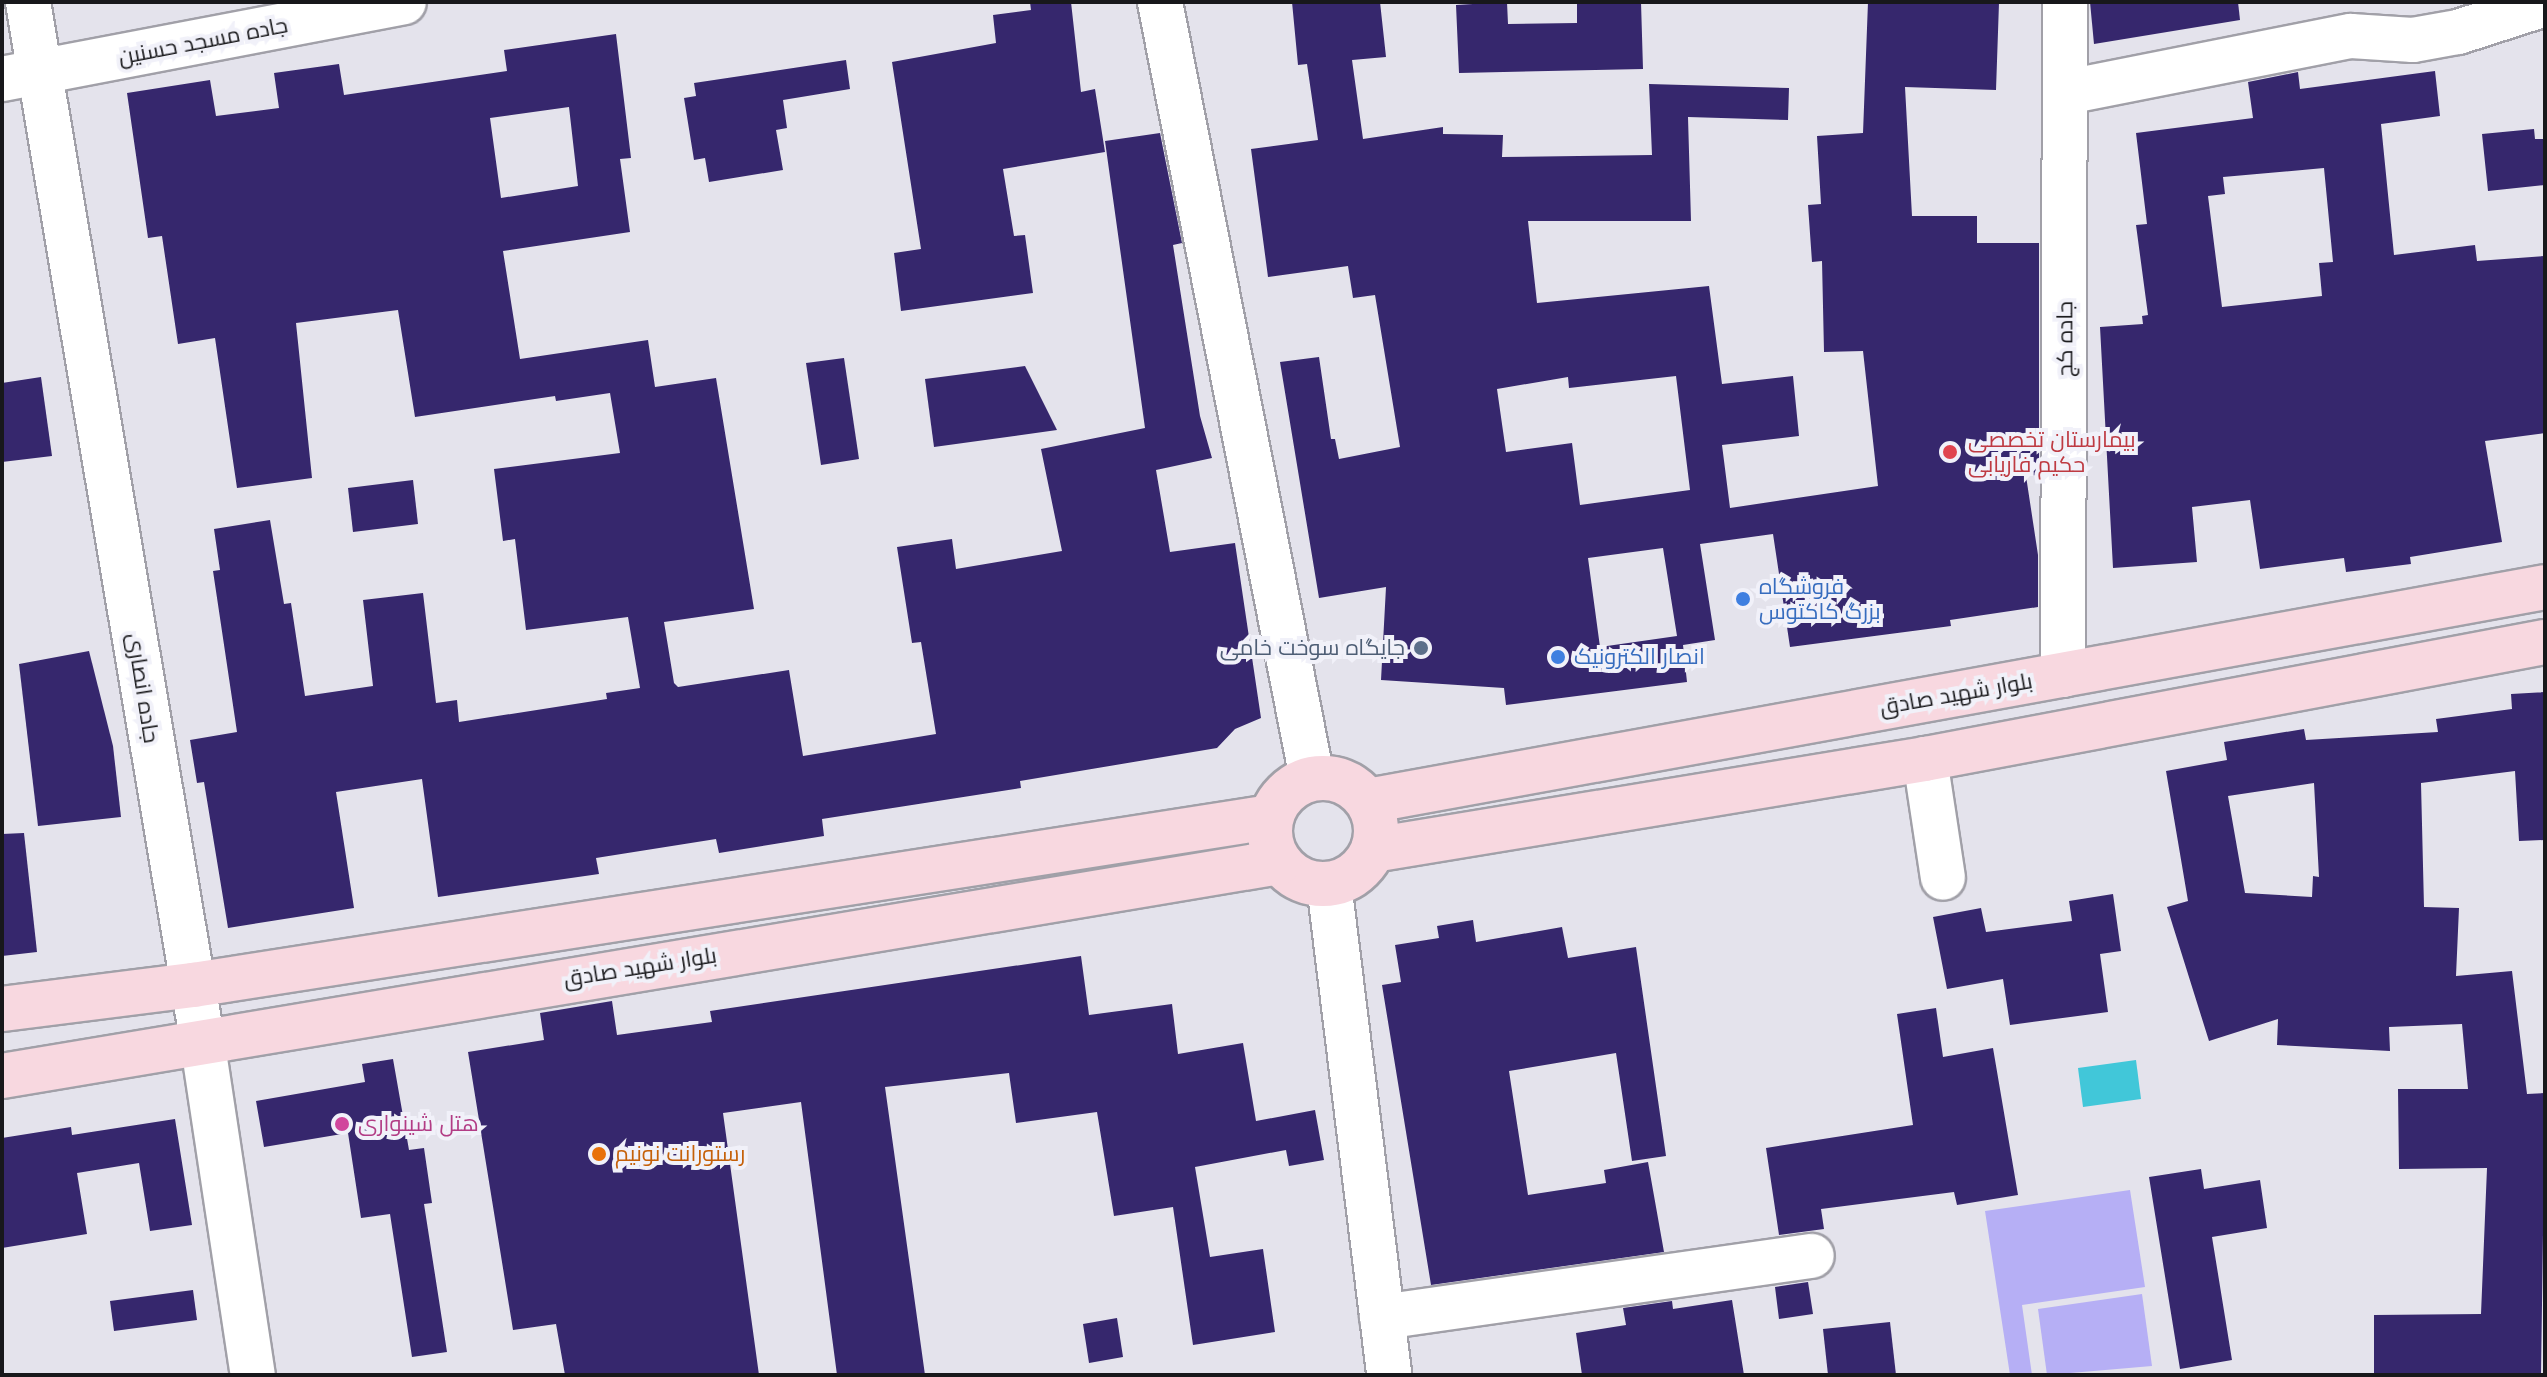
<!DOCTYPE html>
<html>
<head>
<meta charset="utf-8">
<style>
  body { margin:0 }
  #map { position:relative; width:2547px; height:1377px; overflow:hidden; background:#e4e3ec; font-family:Inter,Cairo,sans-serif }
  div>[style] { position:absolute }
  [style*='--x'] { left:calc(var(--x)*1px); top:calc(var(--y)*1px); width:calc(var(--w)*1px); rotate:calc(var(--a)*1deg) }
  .green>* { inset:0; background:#b6aff5 }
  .water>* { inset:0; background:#41c7d9 }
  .building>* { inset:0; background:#36276d }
  .roads { filter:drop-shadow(2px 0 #a1a0a8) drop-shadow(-2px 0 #a1a0a8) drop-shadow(0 2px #a1a0a8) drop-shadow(0 -2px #a1a0a8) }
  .minor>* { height:44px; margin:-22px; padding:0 22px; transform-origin:22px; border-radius:22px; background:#fff }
  .major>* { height:44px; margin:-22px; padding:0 22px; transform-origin:22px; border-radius:22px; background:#f8d8e0 }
  .major>.ring { margin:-22px; padding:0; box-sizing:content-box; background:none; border:44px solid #f8d8e0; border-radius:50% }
  .dots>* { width:22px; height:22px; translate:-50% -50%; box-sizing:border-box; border:4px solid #f1f1f9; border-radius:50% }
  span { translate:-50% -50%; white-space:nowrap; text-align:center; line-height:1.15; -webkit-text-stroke:8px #f1f1f9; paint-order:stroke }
  .street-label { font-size:22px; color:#18181b }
  .health-label { font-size:22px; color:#be3a42 }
  .left { translate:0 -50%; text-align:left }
  .shop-label { font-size:22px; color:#366cbe }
  .service-label { font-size:22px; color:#4e5e75 }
  .right { translate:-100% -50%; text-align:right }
  .hotel-label { font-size:22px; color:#b23c85 }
  .food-label { font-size:22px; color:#c56008 }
  .frame { position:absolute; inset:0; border:4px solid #18181b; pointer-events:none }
</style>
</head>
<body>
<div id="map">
  <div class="green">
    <div style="clip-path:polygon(2130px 1190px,2145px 1287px,2022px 1305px,2032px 1375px,2010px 1375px,1985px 1211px)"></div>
    <div style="clip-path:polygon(2142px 1294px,2152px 1366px,2047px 1375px,2038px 1309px)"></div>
  </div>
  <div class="water">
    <div style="clip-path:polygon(2136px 1060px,2141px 1099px,2083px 1107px,2078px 1068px)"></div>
  </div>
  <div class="building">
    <div style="clip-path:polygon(1030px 2px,1071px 2px,1081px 92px,1095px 89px,1105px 152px,1003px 169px,1014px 236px,1025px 235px,1033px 293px,901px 311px,894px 253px,921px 249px,892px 62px,996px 43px,993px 15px,1031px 10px)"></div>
    <div style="clip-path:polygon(evenodd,1292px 2px,1380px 2px,1386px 57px,1352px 60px,1363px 139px,1443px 127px,1443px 134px,1503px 135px,1502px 157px,1652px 155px,1649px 84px,1789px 88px,1788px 120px,1688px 117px,1691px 221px,1528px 221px,1537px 303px,1709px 286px,1722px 384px,1793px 376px,1799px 436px,1722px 445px,1730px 508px,1878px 486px,1863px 351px,1824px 352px,1822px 261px,1812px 262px,1808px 205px,1821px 204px,1817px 136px,1863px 133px,1868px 2px,1999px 3px,1996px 90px,1905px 87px,1912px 216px,1977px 216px,1977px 243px,2039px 243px,2039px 475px,2026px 476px,2038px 555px,2038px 607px,1950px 620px,1951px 626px,1790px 647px,1773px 534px,1700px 544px,1715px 640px,1683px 645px,1687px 682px,1506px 705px,1504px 688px,1381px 680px,1386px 587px,1319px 598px,1280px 362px,1319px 357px,1331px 439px,1335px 439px,1339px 459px,1400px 447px,1375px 295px,1353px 298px,1348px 266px,1268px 277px,1251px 149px,1318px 140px,1307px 64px,1298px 65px,1292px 2px,1676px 376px,1690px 490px,1580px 505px,1572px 443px,1506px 452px,1497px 389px,1568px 377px,1569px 388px,1676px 376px,1292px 2px,1663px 548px,1677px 636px,1600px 647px,1588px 558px,1663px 548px)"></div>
    <div style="clip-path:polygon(1507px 2px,1508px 24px,1577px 23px,1577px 2px,1641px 2px,1643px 69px,1459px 73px,1456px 5px)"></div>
    <div style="clip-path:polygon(2090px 2px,2238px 2px,2240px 20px,2094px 44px)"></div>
    <div style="clip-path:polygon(evenodd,616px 34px,631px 158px,620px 159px,630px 232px,503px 251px,520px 359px,648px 340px,655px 387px,716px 378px,754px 609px,664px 622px,674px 683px,678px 687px,789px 670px,803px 756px,936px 734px,921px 642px,912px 643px,897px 547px,952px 539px,956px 569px,1062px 551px,1041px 449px,1145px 428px,1105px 141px,1160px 133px,1182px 243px,1173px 245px,1200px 416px,1212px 458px,1156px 470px,1170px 552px,1235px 543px,1261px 718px,1235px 729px,1217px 748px,1020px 781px,1021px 788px,822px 819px,824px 836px,719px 853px,716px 839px,596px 858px,599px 874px,438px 897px,422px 779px,336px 792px,354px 908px,228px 928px,204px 782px,197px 783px,190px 740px,237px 732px,213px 571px,220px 570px,214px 529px,270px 520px,284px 604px,291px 603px,305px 696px,373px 686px,363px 600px,423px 593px,436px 703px,457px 700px,459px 722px,607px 699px,606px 693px,640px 688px,628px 617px,526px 630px,515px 539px,503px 541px,494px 469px,620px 453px,610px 393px,556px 401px,555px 396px,415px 417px,398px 310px,296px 323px,312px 478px,237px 488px,215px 338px,178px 344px,162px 236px,148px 238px,127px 93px,210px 80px,216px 116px,279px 108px,274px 73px,339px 64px,344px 95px,507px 71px,504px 50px,616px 34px,569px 107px,578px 186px,501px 198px,490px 118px,569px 107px)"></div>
    <div style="clip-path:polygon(846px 60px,850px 89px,783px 100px,787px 128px,776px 130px,783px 170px,709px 182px,705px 158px,694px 160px,684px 98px,696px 96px,694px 83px)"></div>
    <div style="clip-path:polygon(evenodd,2435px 71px,2440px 116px,2381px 124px,2394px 255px,2475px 245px,2477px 261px,2545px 256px,2545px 433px,2485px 441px,2502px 542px,2410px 557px,2411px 564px,2346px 572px,2344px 558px,2260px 569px,2250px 500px,2192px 507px,2197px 562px,2113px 568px,2100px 327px,2143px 324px,2142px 316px,2148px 315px,2136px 225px,2147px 224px,2136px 133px,2253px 118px,2248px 82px,2298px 72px,2300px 89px,2435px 71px,2324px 168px,2333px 262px,2319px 263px,2322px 296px,2222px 307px,2208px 196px,2225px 194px,2223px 177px,2324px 168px)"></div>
    <div style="clip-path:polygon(2534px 129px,2535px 139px,2545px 139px,2545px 185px,2488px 191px,2482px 134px)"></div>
    <div style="clip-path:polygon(844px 358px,859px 459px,821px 465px,806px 363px)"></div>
    <div style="clip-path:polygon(1025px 366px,1057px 430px,934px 447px,925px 379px)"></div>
    <div style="clip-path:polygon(41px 377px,52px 456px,2px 462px,2px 383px)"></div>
    <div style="clip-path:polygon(413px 480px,418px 524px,353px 532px,348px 488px)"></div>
    <div style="clip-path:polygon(89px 651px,113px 746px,121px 817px,38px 826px,19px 664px)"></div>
    <div style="clip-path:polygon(evenodd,2545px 692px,2545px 840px,2519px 841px,2515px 771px,2421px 783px,2424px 907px,2459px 908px,2456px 976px,2512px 971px,2527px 1094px,2545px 1093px,2541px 1375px,2374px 1375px,2374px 1315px,2481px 1314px,2487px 1168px,2399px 1169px,2398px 1089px,2468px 1089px,2462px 1024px,2389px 1027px,2390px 1051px,2277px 1045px,2278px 1019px,2209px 1041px,2167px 907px,2188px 901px,2166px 771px,2227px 760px,2224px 742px,2304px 729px,2306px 740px,2438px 732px,2436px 719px,2512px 709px,2511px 694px,2545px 692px,2314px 783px,2319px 877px,2313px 876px,2312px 897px,2245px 893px,2228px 796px,2314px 783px)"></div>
    <div style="clip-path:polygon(24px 833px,37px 952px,2px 956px,2px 834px)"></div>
    <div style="clip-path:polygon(2113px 894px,2121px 951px,2100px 954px,2108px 1012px,2010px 1025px,2003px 979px,1947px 989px,1933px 917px,1981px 908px,1986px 932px,2072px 921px,2069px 901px)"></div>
    <div style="clip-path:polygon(1473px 920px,1476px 942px,1562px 927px,1568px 958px,1636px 947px,1666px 1156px,1632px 1161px,1616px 1053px,1509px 1071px,1528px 1195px,1606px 1183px,1604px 1170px,1648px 1162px,1664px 1252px,1431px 1285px,1382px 985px,1401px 982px,1395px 945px,1439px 938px,1437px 926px)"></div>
    <div style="clip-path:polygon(1081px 956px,1089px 1015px,1172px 1004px,1178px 1054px,1243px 1043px,1256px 1121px,1315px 1110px,1324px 1160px,1289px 1166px,1286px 1150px,1195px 1167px,1210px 1257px,1263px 1249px,1275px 1332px,1193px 1345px,1173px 1207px,1114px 1216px,1097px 1112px,1016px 1123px,1009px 1073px,885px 1087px,925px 1375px,837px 1375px,801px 1102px,723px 1113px,759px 1375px,565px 1375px,556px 1324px,513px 1330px,468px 1052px,544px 1040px,540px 1013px,612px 1001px,617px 1035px,712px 1022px,710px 1011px)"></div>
    <div style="clip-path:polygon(1936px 1008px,1943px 1057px,1993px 1048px,2018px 1195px,1957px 1205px,1954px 1192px,1821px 1209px,1824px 1229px,1779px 1235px,1766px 1148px,1913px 1125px,1897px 1014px)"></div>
    <div style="clip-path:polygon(393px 1059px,409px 1150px,424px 1148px,432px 1203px,424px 1204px,447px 1352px,412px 1357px,390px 1214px,361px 1218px,348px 1133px,264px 1147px,256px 1101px,365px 1082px,362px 1064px)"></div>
    <div style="clip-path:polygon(175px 1119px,192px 1225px,150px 1231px,139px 1163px,77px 1173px,87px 1234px,2px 1248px,2px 1138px,71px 1127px,72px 1135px)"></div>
    <div style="clip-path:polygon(2201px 1169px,2204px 1189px,2260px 1180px,2267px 1228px,2212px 1237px,2232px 1360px,2180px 1369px,2149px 1177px)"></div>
    <div style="clip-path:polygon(1808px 1282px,1813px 1314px,1779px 1319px,1775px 1287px)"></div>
    <div style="clip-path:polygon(193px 1290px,197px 1320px,114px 1331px,110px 1301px)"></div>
    <div style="clip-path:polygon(1732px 1300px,1744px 1375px,1582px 1375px,1576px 1333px,1626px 1325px,1623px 1308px,1672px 1301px,1673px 1309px)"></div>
    <div style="clip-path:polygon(1117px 1318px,1123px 1357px,1089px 1363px,1083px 1324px)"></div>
    <div style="clip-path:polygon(1890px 1322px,1896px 1375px,1828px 1375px,1823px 1329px)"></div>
  </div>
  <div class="roads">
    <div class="minor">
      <div style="--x:28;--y:2;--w:1051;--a:80.47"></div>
      <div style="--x:202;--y:1039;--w:340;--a:81.4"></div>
      <div style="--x:1160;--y:2;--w:791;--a:78.92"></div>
      <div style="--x:2;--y:79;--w:409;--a:-10.8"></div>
      <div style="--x:2067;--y:92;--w:289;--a:-11.2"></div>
      <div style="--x:2351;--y:36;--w:62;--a:3.7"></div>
      <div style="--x:2413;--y:40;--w:46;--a:-10.1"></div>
      <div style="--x:2458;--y:32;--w:91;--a:-17.8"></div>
      <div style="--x:2063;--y:675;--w:673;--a:-89.83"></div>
      <div style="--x:1925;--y:759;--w:120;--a:81.4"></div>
      <div style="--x:1329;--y:884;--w:495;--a:83"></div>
      <div style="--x:1382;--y:1317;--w:434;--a:-8.1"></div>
    </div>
    <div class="major">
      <div class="ring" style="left:1270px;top:778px;width:62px;height:62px"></div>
      <div style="--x:1368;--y:801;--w:1196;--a:-10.3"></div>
      <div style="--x:1373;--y:850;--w:559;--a:-9.36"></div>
      <div style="--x:1925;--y:759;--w:631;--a:-10.69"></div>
      <div style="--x:2;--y:1009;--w:193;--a:-7.2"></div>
      <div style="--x:193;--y:985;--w:1091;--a:-8.86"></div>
      <div style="--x:2;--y:1076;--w:1295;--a:-9.51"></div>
    </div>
  </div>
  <div class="dots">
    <div style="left:1950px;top:452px;background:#e0444e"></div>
    <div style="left:1743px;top:599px;background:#3f7fe0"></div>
    <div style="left:1421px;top:648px;background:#5c6f8a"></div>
    <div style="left:1558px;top:657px;background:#3f7fe0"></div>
    <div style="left:342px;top:1124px;background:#d1479c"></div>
    <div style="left:599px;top:1154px;background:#e8710a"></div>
  </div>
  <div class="street-label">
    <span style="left:203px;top:41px;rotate:-11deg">جاده مسجد حسنین</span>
    <span style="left:2065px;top:339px;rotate:-90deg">جاده کج</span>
    <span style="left:143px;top:688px;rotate:81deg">جاده انصاری</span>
    <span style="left:1956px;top:694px;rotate:-10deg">بلوار شهید صادق</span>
    <span style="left:640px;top:967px;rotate:-9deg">بلوار شهید صادق</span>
  </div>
  <div class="health-label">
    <span class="left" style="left:1968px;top:452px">بیمارستان تخصصی<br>حکیم فاریابی</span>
  </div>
  <div class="shop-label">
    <span class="left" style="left:1759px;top:599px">فروشگاه<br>بزرگ کاکتوس</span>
    <span class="left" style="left:1574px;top:657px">انصار الکترونیک</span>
  </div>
  <div class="service-label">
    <span class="right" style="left:1405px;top:648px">جایگاه سوخت خامی</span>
  </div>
  <div class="hotel-label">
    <span class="left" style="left:358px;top:1124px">هتل شینواری</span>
  </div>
  <div class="food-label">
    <span class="left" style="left:615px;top:1154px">رستورانت نونیم</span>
  </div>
  <div class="frame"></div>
</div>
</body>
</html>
